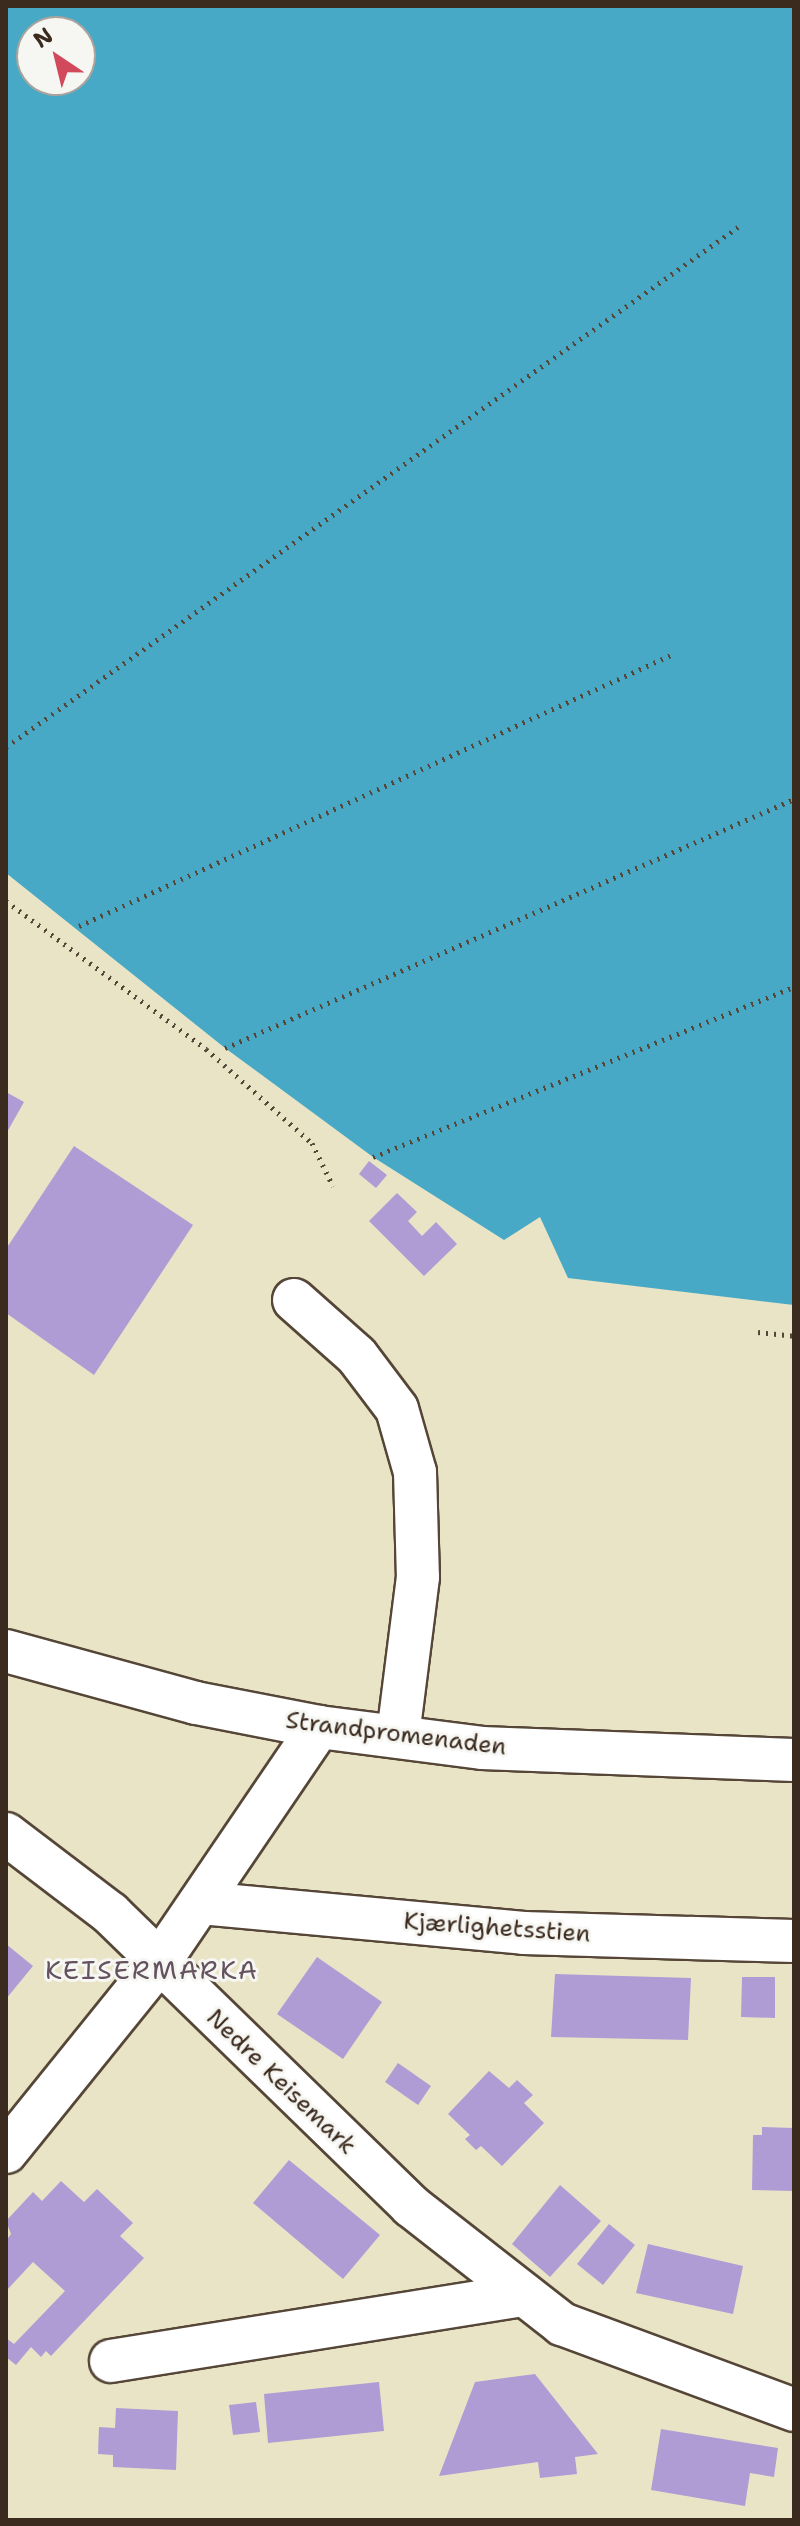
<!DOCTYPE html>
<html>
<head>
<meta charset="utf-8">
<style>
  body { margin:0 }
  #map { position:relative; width:800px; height:2526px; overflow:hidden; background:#eae4c7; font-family:"Shantell Sans",sans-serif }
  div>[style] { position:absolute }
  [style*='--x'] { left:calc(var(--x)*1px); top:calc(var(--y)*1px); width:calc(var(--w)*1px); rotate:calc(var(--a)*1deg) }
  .water>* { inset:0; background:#47a9c6 }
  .building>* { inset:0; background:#af9cd5 }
  .path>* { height:5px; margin-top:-2.5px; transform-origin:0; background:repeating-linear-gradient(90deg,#554637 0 2px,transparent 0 8px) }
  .roads { filter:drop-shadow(2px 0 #554637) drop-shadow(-2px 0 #554637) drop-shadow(0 2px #554637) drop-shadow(0 -2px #554637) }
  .minor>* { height:42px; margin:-21px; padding:0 21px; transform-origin:21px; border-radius:21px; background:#fff }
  span { translate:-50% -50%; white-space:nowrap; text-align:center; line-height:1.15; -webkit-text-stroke:6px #f6f6f2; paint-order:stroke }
  .street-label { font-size:24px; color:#3b2a1e }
  .neighbourhood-label { font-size:26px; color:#64525e; letter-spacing:2px }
  .frame { position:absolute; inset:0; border:8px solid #3b2a1e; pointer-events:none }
  .north { position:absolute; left:16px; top:16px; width:80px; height:80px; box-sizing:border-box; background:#f6f6f2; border:2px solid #aba49d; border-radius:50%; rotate:325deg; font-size:22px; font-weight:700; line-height:32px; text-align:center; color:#3b2a1e }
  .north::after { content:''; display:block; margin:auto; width:28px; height:36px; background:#d1495b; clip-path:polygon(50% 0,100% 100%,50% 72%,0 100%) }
</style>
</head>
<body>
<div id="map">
  <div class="water">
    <div style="clip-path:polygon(evenodd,6px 6px,794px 6px,794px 1305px,568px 1278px,540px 1217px,504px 1240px,373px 1157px,225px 1048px,6px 873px,6px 6px,32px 32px,80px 32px,80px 80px,32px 80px,32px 32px)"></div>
  </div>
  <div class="building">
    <div style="clip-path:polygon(6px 1092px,24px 1102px,6px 1134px)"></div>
    <div style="clip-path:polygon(74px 1146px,193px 1225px,94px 1375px,6px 1313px,6px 1249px)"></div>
    <div style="clip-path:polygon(369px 1161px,387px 1175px,376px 1188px,359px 1174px)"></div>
    <div style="clip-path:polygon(397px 1193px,417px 1212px,408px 1221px,422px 1236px,436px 1222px,457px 1244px,424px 1276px,369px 1221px)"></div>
    <div style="clip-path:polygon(6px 1944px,33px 1966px,6px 1999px)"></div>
    <div style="clip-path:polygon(317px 1957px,382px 2002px,343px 2059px,277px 2014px)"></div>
    <div style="clip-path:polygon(555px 1974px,691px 1978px,688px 2040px,551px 2037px)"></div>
    <div style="clip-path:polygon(742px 1977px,775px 1977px,775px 2018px,741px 2017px)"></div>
    <div style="clip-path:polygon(398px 2063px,431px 2086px,418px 2105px,385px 2082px)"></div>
    <div style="clip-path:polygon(489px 2071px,509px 2088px,517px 2080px,533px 2095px,524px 2103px,544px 2123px,502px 2166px,481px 2146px,476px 2150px,465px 2139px,470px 2135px,448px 2114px)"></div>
    <div style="clip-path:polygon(762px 2127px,794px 2128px,794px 2191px,752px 2190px,753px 2135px,762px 2135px)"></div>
    <div style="clip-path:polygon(289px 2160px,380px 2235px,343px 2279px,253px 2203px)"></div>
    <div style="clip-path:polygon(61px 2181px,84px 2202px,97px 2189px,133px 2223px,120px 2236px,144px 2258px,51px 2356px,46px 2351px,41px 2357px,31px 2347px,16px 2365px,6px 2357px,6px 2338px,14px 2344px,65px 2291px,33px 2262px,6px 2291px,6px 2241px,11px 2234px,6px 2221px,33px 2192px,42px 2201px)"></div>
    <div style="clip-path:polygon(560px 2185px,601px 2221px,550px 2277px,512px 2244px)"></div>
    <div style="clip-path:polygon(609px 2224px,635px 2245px,603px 2285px,577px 2264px)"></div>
    <div style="clip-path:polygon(648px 2244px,743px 2266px,733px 2314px,636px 2293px)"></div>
    <div style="clip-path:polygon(535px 2374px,598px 2454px,575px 2457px,577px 2474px,540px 2478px,538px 2462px,439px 2476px,475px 2382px)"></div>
    <div style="clip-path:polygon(379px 2382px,384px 2431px,268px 2443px,264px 2394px)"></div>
    <div style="clip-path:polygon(256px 2402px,260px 2432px,233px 2435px,229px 2405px)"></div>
    <div style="clip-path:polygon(116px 2408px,178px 2411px,176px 2470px,113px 2467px,113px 2455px,98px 2454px,99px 2427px,115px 2428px)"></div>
    <div style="clip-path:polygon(661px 2429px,778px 2448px,774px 2477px,750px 2473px,745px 2506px,651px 2490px)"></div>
  </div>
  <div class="path">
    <div style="--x:6;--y:747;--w:898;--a:-35.39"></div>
    <div style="--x:6;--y:901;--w:249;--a:36.5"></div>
    <div style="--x:206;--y:1049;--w:142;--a:41.6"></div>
    <div style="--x:312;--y:1143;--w:48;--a:64"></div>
    <div style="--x:79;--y:926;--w:653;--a:-24.6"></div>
    <div style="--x:225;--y:1048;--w:621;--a:-23.63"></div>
    <div style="--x:373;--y:1157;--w:454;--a:-22"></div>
    <div style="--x:758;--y:1332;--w:36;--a:6"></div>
  </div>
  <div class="roads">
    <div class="minor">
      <div style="--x:294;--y:1300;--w:84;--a:41.6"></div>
      <div style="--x:357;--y:1356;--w:66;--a:53"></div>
      <div style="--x:397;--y:1409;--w:66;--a:74.1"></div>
      <div style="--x:415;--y:1472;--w:105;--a:88.4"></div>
      <div style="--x:418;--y:1577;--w:159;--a:97.2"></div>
      <div style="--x:6;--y:1651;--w:197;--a:15.3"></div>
      <div style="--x:196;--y:1703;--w:125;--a:11"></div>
      <div style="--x:319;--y:1727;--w:164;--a:7.3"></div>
      <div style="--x:482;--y:1748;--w:312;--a:2.2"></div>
      <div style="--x:6;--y:1834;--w:131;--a:37.2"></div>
      <div style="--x:110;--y:1913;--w:420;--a:44.2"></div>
      <div style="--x:411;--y:2206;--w:192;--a:38"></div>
      <div style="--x:562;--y:2324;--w:247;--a:20.3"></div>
      <div style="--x:201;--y:1903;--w:324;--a:5.3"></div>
      <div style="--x:524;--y:1933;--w:270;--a:1.7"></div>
      <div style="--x:6;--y:2152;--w:245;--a:-51.1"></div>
      <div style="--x:160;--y:1961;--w:283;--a:-55.8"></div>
      <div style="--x:111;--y:2361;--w:418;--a:-9.1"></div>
    </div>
  </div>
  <div class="street-label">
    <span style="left:396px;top:1734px;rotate:7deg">Strandpromenaden</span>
    <span style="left:497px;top:1928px;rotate:4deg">Kjærlighetsstien</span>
    <span style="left:281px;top:2082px;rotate:44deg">Nedre Keisemark</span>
  </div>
  <div class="neighbourhood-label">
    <span style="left:152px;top:1970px">KEISERMARKA</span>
  </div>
  <div class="frame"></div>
  <div class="north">N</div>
</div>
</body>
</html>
